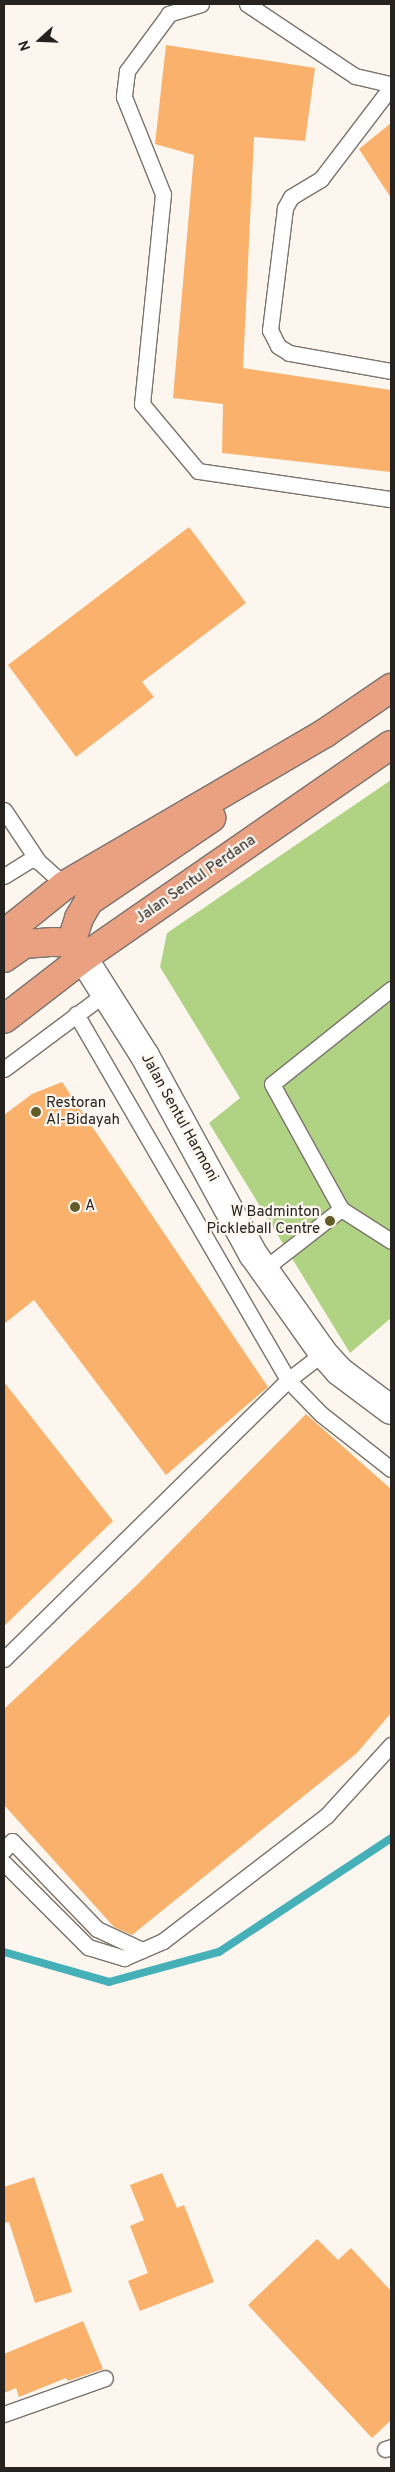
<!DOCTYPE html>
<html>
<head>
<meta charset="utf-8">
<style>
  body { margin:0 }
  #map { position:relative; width:395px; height:2472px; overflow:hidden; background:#fdf6ef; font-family:Overpass,sans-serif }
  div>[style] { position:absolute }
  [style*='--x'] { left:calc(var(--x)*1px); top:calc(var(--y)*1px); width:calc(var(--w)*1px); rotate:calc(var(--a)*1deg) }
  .green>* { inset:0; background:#b0d383 }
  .stream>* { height:8px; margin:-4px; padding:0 4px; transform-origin:4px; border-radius:4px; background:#45b0b8 }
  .building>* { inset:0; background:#fab16c }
  .roads { filter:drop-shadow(1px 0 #7a736d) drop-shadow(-1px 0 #7a736d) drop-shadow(0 1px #7a736d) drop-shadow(0 -1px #7a736d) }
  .lane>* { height:15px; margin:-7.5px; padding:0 7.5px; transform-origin:7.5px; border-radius:7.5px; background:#fff }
  .street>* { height:28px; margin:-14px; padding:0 14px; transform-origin:14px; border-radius:14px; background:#fff }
  .primary>* { height:28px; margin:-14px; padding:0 14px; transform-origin:14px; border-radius:14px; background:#eaa182 }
  .dots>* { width:14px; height:14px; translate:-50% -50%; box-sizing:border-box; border:2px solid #fdf6ef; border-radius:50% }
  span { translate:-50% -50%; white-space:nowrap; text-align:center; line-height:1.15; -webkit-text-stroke:4.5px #fdf6ef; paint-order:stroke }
  .street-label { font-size:15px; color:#25221f }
  .poi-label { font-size:15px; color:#25221f }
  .left { translate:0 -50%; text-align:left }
  .right { translate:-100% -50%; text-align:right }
  .frame { position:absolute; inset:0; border:5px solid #25221f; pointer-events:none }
  .north { position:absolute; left:15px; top:15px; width:50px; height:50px; -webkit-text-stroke:4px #fdf6ef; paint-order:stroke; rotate:250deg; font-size:14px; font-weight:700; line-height:20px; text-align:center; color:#25221f }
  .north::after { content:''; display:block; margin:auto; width:18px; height:22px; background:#25221f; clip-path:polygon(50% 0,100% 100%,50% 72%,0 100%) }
</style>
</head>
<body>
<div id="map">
  <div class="green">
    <div style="clip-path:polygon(391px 780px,391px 1318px,350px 1353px,209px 1123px,240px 1098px,160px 967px,167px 933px)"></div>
  </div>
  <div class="stream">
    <div style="--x:4;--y:1952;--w:109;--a:15.9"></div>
    <div style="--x:109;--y:1982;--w:114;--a:-15.3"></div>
    <div style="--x:219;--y:1952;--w:206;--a:-33.5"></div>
  </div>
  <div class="building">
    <div style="clip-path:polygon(166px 45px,315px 68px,305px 141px,254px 137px,243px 368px,391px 390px,391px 472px,222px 453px,223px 404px,173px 398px,194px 155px,155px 144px)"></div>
    <div style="clip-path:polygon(391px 123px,391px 198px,359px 149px)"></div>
    <div style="clip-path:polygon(189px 527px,246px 603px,142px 682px,154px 697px,76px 757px,8px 665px)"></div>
    <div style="clip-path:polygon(62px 1082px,268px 1387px,166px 1475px,34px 1300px,4px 1324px,4px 1115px,32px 1094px)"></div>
    <div style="clip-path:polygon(4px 1382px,113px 1521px,4px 1626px)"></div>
    <div style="clip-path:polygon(306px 1414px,391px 1489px,391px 1713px,357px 1753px,132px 1935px,114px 1927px,4px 1805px,4px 1709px,138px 1584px)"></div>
    <div style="clip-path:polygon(162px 2173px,177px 2208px,184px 2205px,214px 2282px,140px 2311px,128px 2281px,148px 2273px,130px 2226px,144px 2220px,130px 2185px)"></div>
    <div style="clip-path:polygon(34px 2177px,72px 2292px,35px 2303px,9px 2222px,4px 2223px,4px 2187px)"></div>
    <div style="clip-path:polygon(317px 2239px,338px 2260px,351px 2248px,391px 2291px,391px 2420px,372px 2438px,248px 2305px)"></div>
    <div style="clip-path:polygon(83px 2321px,103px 2369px,68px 2381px,66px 2378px,19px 2397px,16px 2388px,4px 2393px,4px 2354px)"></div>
  </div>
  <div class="roads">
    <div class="lane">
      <div style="--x:201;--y:4;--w:34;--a:163"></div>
      <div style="--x:169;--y:14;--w:71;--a:126.4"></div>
      <div style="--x:127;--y:71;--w:26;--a:97"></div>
      <div style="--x:124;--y:97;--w:105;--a:68.1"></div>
      <div style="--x:163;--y:194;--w:211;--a:95.7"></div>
      <div style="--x:142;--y:404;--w:87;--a:50.1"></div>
      <div style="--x:198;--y:471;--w:195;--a:8.3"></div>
      <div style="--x:247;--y:4;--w:130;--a:33.7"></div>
      <div style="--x:355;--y:76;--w:37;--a:13"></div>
      <div style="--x:391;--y:87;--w:116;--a:127.3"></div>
      <div style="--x:321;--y:179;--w:35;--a:149"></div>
      <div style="--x:291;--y:197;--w:13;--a:119"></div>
      <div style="--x:285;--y:208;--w:123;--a:97"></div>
      <div style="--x:270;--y:330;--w:18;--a:63"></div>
      <div style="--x:278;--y:346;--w:13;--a:32"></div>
      <div style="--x:289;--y:353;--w:104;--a:10"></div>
      <div style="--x:4;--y:810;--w:61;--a:56.3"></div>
      <div style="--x:4;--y:876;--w:32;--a:-32"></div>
      <div style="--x:31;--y:859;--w:7;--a:16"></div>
      <div style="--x:38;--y:861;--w:36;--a:42"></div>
      <div style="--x:391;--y:989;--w:152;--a:141.4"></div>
      <div style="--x:272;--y:1084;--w:143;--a:61.1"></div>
      <div style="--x:341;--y:1209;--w:59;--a:32.6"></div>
      <div style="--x:76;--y:1014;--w:423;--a:59.9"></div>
      <div style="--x:288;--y:1380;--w:47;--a:45.9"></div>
      <div style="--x:321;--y:1414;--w:89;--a:38.2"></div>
      <div style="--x:4;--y:1069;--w:127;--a:-36.7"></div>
      <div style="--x:264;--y:1269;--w:98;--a:-37.9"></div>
      <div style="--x:4;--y:1659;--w:398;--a:-44.5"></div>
      <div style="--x:288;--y:1380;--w:44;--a:-37.6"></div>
      <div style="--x:4;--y:1850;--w:12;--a:-48"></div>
      <div style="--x:12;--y:1841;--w:122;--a:46"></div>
      <div style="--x:97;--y:1929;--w:50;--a:25"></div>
      <div style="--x:4;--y:1863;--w:119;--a:45"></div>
      <div style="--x:88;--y:1947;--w:38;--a:17"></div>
      <div style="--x:124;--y:1958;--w:43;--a:-23.6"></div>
      <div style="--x:163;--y:1941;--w:207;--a:-37.5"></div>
      <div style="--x:327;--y:1815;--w:95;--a:-47.6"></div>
      <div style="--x:4;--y:2414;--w:107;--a:-19.6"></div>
      <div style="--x:385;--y:2449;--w:6;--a:-18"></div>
    </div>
    <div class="street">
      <div style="--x:83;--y:958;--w:116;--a:57.7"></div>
      <div style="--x:145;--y:1056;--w:226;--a:61.4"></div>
      <div style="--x:253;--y:1254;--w:121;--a:54.7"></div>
      <div style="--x:323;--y:1353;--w:24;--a:48"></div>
      <div style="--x:339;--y:1371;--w:65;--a:36.9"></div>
    </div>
    <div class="primary">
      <div style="--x:4;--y:934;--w:78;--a:-38.8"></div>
      <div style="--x:65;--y:885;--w:301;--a:-30.3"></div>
      <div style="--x:325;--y:733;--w:80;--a:-34.3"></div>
      <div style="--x:71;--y:943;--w:26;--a:-72"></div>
      <div style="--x:79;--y:918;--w:20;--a:-60"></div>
      <div style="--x:89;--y:901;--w:148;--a:-34.2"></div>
      <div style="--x:4;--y:958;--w:24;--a:-35"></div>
      <div style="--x:24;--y:944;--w:30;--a:-4"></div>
      <div style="--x:54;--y:942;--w:17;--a:3"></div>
      <div style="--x:71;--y:943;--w:18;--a:52"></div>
      <div style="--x:4;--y:1019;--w:100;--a:-37.7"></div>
      <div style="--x:83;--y:958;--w:374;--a:-34.7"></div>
    </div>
  </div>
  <div class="dots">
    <div style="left:36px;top:1112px;background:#615c28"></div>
    <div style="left:75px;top:1207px;background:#615c28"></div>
    <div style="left:330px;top:1221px;background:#615c28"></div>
  </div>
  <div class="street-label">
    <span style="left:196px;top:880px;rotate:-35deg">Jalan Sentul Perdana</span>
    <span style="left:179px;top:1118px;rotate:61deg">Jalan Sentul Harmoni</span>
  </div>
  <div class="poi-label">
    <span class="left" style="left:46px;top:1112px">Restoran<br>Al-Bidayah</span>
    <span class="left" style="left:85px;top:1207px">A</span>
    <span class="right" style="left:320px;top:1221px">W Badminton<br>Pickleball Centre</span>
  </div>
  <div class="frame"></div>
  <div class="north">N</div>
</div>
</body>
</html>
